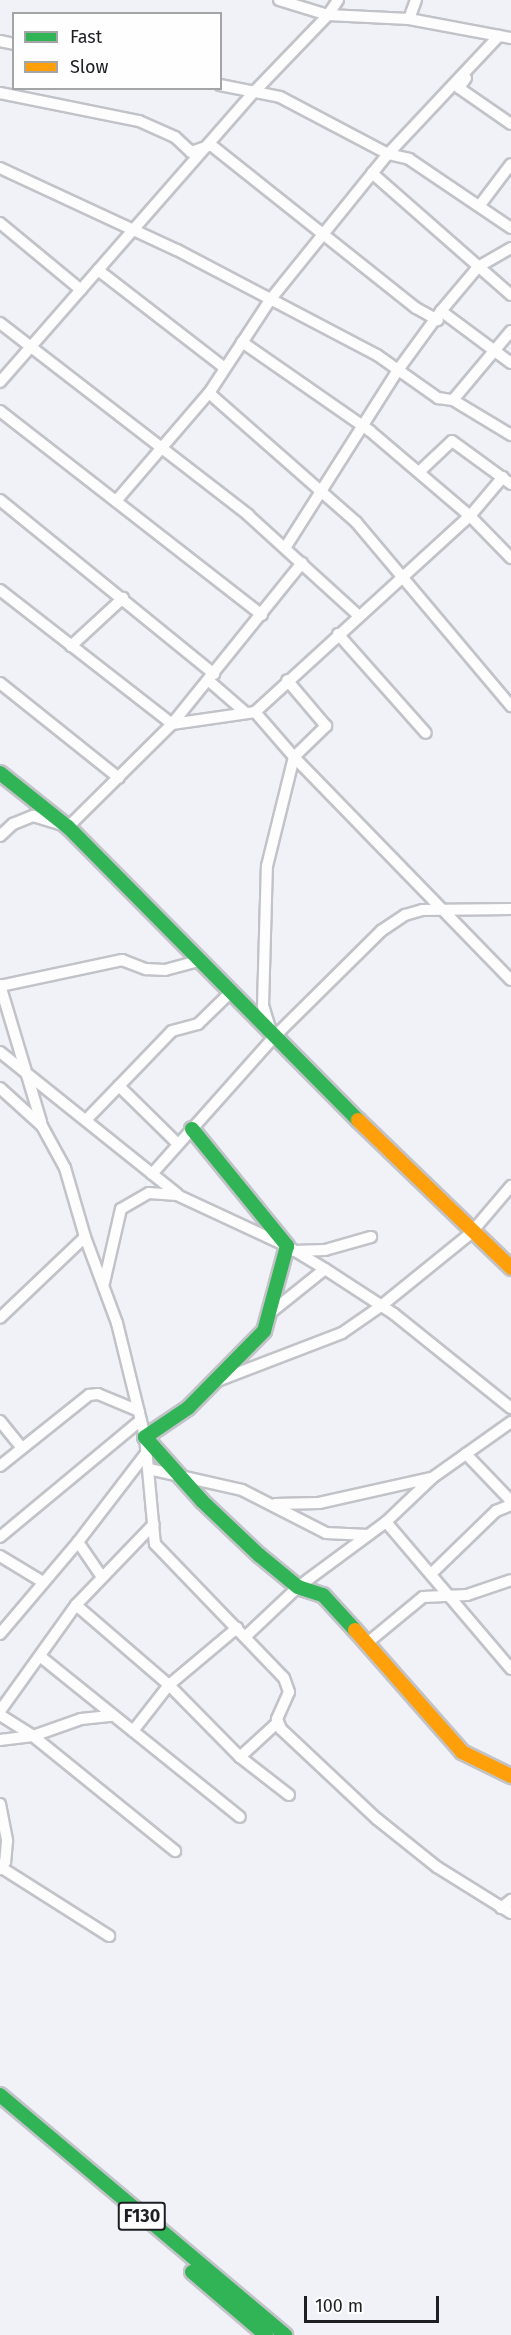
<!DOCTYPE html>
<html>
<head>
<meta charset="utf-8">
<style>
  body { margin:0 }
  #map { position:relative; width:511px; height:2335px; overflow:hidden; background:#f0f2f8; font-family:"Fira Sans",sans-serif }
  div>[style] { position:absolute }
  [style*='--x'] { left:calc(var(--x)*1px); top:calc(var(--y)*1px); width:calc(var(--w)*1px); rotate:calc(var(--a)*1deg) }
  .roads { filter:drop-shadow(2px 0 #c2c3c8) drop-shadow(-2px 0 #c2c3c8) drop-shadow(0 2px #c2c3c8) drop-shadow(0 -2px #c2c3c8) }
  .street>* { height:10px; margin:-5px; padding:0 5px; transform-origin:5px; border-radius:5px; background:#fdfdfe }
  .fast>* { height:14px; margin:-7px; padding:0 7px; transform-origin:7px; border-radius:7px; background:#30b455 }
  .slow>* { height:14px; margin:-7px; padding:0 7px; transform-origin:7px; border-radius:7px; background:#ff9f0a }
  span { translate:-50% -50%; white-space:nowrap; text-align:center; line-height:1.15; -webkit-text-stroke:4.5px #fefefe; paint-order:stroke }
  .shield-label span { padding:2px 4px; background:#fefefe; border:2px solid; border-radius:4px; -webkit-text-stroke-width:0 }
  .shield-label { font-size:18px; color:#1d1f23; font-weight:700 }
  .legend { position:absolute; left:12px; top:12px; width:210px; height:78px; box-sizing:border-box; background:#fefefe; border:2px solid #a4a5a6; margin:0; padding:8px 10px; list-style:none; font-size:18px; color:#1d1f23 }
  .legend li { display:flex; align-items:center; gap:12px; height:30px }
  .legend b { width:30px; border:2px solid #a4a5a6 }
  .scale { position:absolute; left:304px; top:2296px; width:135px; height:27px; box-sizing:border-box; border:3px solid #1d1f23; border-top:0; padding-left:8px; font-size:18px; line-height:21px; white-space:nowrap; color:#1d1f23; -webkit-text-stroke:4px #fefefe; paint-order:stroke }
</style>
</head>
<body>
<div id="map">
  <div class="roads">
    <div class="street">
      <div style="--x:279;--y:0;--w:51;--a:17"></div>
      <div style="--x:328;--y:15;--w:18;--a:-56"></div>
      <div style="--x:409;--y:19;--w:20;--a:-70"></div>
      <div style="--x:0;--y:41;--w:14;--a:12"></div>
      <div style="--x:466;--y:78;--w:12;--a:125"></div>
      <div style="--x:459;--y:88;--w:63;--a:34.7"></div>
      <div style="--x:220;--y:85;--w:61;--a:11.3"></div>
      <div style="--x:280;--y:97;--w:122;--a:27.8"></div>
      <div style="--x:388;--y:154;--w:22;--a:13"></div>
      <div style="--x:409;--y:159;--w:123;--a:34.1"></div>
      <div style="--x:0;--y:93;--w:142;--a:11.4"></div>
      <div style="--x:139;--y:121;--w:39;--a:24"></div>
      <div style="--x:175;--y:137;--w:22;--a:43"></div>
      <div style="--x:191;--y:152;--w:21;--a:-19"></div>
      <div style="--x:211;--y:145;--w:262;--a:38.5"></div>
      <div style="--x:416;--y:308;--w:25;--a:29"></div>
      <div style="--x:0;--y:168;--w:195;--a:24.9"></div>
      <div style="--x:177;--y:250;--w:226;--a:27.7"></div>
      <div style="--x:377;--y:355;--w:75;--a:35.2"></div>
      <div style="--x:438;--y:398;--w:15;--a:8"></div>
      <div style="--x:453;--y:400;--w:68;--a:31.1"></div>
      <div style="--x:372;--y:173;--w:185;--a:41.3"></div>
      <div style="--x:480;--y:205;--w:51;--a:-52.9"></div>
      <div style="--x:0;--y:223;--w:105;--a:39.6"></div>
      <div style="--x:98;--y:270;--w:160;--a:37.7"></div>
      <div style="--x:441;--y:311;--w:87;--a:36.6"></div>
      <div style="--x:0;--y:323;--w:314;--a:37.7"></div>
      <div style="--x:248;--y:515;--w:149;--a:42.3"></div>
      <div style="--x:242;--y:342;--w:156;--a:34.8"></div>
      <div style="--x:370;--y:431;--w:131;--a:40.4"></div>
      <div style="--x:470;--y:516;--w:59;--a:45.7"></div>
      <div style="--x:0;--y:382;--w:386;--a:-48.8"></div>
      <div style="--x:254;--y:92;--w:107;--a:-46.1"></div>
      <div style="--x:328;--y:15;--w:81;--a:2.8"></div>
      <div style="--x:409;--y:19;--w:104;--a:10.6"></div>
      <div style="--x:209;--y:393;--w:196;--a:41.3"></div>
      <div style="--x:356;--y:522;--w:241;--a:49.9"></div>
      <div style="--x:453;--y:400;--w:90;--a:-50"></div>
      <div style="--x:0;--y:411;--w:332;--a:37.9"></div>
      <div style="--x:419;--y:472;--w:45;--a:-43.2"></div>
      <div style="--x:452;--y:441;--w:73;--a:36.1"></div>
      <div style="--x:0;--y:500;--w:276;--a:39.1"></div>
      <div style="--x:116;--y:501;--w:143;--a:-49.3"></div>
      <div style="--x:209;--y:393;--w:111;--a:-56.7"></div>
      <div style="--x:270;--y:300;--w:188;--a:-51.1"></div>
      <div style="--x:388;--y:154;--w:162;--a:-46.8"></div>
      <div style="--x:285;--y:548;--w:211;--a:-57.6"></div>
      <div style="--x:398;--y:370;--w:73;--a:-53.9"></div>
      <div style="--x:441;--y:311;--w:57;--a:-49.9"></div>
      <div style="--x:478;--y:267;--w:38;--a:-30"></div>
      <div style="--x:0;--y:590;--w:218;--a:37.9"></div>
      <div style="--x:172;--y:724;--w:84;--a:-8.2"></div>
      <div style="--x:255;--y:712;--w:291;--a:-42.4"></div>
      <div style="--x:470;--y:516;--w:51;--a:-49.8"></div>
      <div style="--x:338;--y:634;--w:132;--a:48.4"></div>
      <div style="--x:71;--y:646;--w:71;--a:-42.7"></div>
      <div style="--x:208;--y:680;--w:50;--a:41"></div>
      <div style="--x:0;--y:683;--w:152;--a:38.6"></div>
      <div style="--x:255;--y:712;--w:60;--a:49.1"></div>
      <div style="--x:294;--y:757;--w:311;--a:45.8"></div>
      <div style="--x:0;--y:836;--w:18;--a:-43"></div>
      <div style="--x:13;--y:824;--w:22;--a:-22"></div>
      <div style="--x:33;--y:816;--w:37;--a:17"></div>
      <div style="--x:68;--y:827;--w:146;--a:-44.7"></div>
      <div style="--x:172;--y:724;--w:207;--a:-51.1"></div>
      <div style="--x:0;--y:985;--w:143;--a:73.3"></div>
      <div style="--x:0;--y:986;--w:125;--a:-12"></div>
      <div style="--x:122;--y:960;--w:26;--a:21"></div>
      <div style="--x:146;--y:969;--w:19;--a:3"></div>
      <div style="--x:165;--y:970;--w:34;--a:-15"></div>
      <div style="--x:273;--y:1038;--w:152;--a:-44.7"></div>
      <div style="--x:381;--y:931;--w:29;--a:-34"></div>
      <div style="--x:405;--y:915;--w:18;--a:-16"></div>
      <div style="--x:422;--y:910;--w:89;--a:-0.6"></div>
      <div style="--x:0;--y:1052;--w:227;--a:38.7"></div>
      <div style="--x:0;--y:1088;--w:57;--a:42.1"></div>
      <div style="--x:42;--y:1126;--w:48;--a:61.3"></div>
      <div style="--x:65;--y:1168;--w:72;--a:73.8"></div>
      <div style="--x:85;--y:1237;--w:117;--a:136.4"></div>
      <div style="--x:86;--y:1120;--w:47;--a:-45.9"></div>
      <div style="--x:178;--y:1144;--w:83;--a:-135.5"></div>
      <div style="--x:119;--y:1086;--w:76;--a:-46.1"></div>
      <div style="--x:172;--y:1031;--w:27;--a:-15"></div>
      <div style="--x:198;--y:1024;--w:45;--a:-44.1"></div>
      <div style="--x:152;--y:1174;--w:182;--a:-48.3"></div>
      <div style="--x:273;--y:1038;--w:34;--a:-107"></div>
      <div style="--x:263;--y:1006;--w:140;--a:-88.4"></div>
      <div style="--x:267;--y:866;--w:112;--a:-76.1"></div>
      <div style="--x:294;--y:757;--w:45;--a:-44.1"></div>
      <div style="--x:326;--y:726;--w:60;--a:-130.3"></div>
      <div style="--x:85;--y:1237;--w:92;--a:69.6"></div>
      <div style="--x:117;--y:1323;--w:117;--a:76.2"></div>
      <div style="--x:145;--y:1437;--w:107;--a:84.7"></div>
      <div style="--x:155;--y:1544;--w:186;--a:46.1"></div>
      <div style="--x:284;--y:1678;--w:15;--a:70"></div>
      <div style="--x:289;--y:1692;--w:30;--a:114"></div>
      <div style="--x:277;--y:1719;--w:11;--a:68"></div>
      <div style="--x:281;--y:1729;--w:132;--a:43.2"></div>
      <div style="--x:377;--y:1819;--w:77;--a:38.7"></div>
      <div style="--x:437;--y:1867;--w:87;--a:31.9"></div>
      <div style="--x:294;--y:1251;--w:31;--a:-2"></div>
      <div style="--x:325;--y:1250;--w:48;--a:-15.8"></div>
      <div style="--x:104;--y:1283;--w:76;--a:-77.1"></div>
      <div style="--x:121;--y:1209;--w:32;--a:-30"></div>
      <div style="--x:149;--y:1193;--w:28;--a:4"></div>
      <div style="--x:177;--y:1195;--w:121;--a:24.9"></div>
      <div style="--x:287;--y:1246;--w:44;--a:31.2"></div>
      <div style="--x:325;--y:1269;--w:82;--a:33.1"></div>
      <div style="--x:394;--y:1314;--w:150;--a:38.8"></div>
      <div style="--x:270;--y:1313;--w:70;--a:-38.7"></div>
      <div style="--x:217;--y:1381;--w:134;--a:-21"></div>
      <div style="--x:342;--y:1333;--w:47;--a:-34.7"></div>
      <div style="--x:381;--y:1306;--w:116;--a:-39"></div>
      <div style="--x:471;--y:1233;--w:62;--a:-49.6"></div>
      <div style="--x:0;--y:1421;--w:35;--a:51"></div>
      <div style="--x:466;--y:1454;--w:65;--a:46.2"></div>
      <div style="--x:0;--y:1466;--w:114;--a:-38.6"></div>
      <div style="--x:89;--y:1395;--w:9;--a:-6"></div>
      <div style="--x:98;--y:1394;--w:44;--a:22.5"></div>
      <div style="--x:149;--y:1469;--w:95;--a:12.7"></div>
      <div style="--x:242;--y:1490;--w:94;--a:27.1"></div>
      <div style="--x:326;--y:1533;--w:42;--a:2.7"></div>
      <div style="--x:275;--y:1504;--w:44;--a:-1.3"></div>
      <div style="--x:319;--y:1503;--w:115;--a:-12.6"></div>
      <div style="--x:386;--y:1522;--w:193;--a:49.6"></div>
      <div style="--x:0;--y:1537;--w:183;--a:-39.7"></div>
      <div style="--x:78;--y:1542;--w:42;--a:55.6"></div>
      <div style="--x:0;--y:1556;--w:50;--a:31.2"></div>
      <div style="--x:431;--y:1574;--w:91;--a:-44.1"></div>
      <div style="--x:496;--y:1511;--w:16;--a:-22"></div>
      <div style="--x:76;--y:1605;--w:123;--a:40.7"></div>
      <div style="--x:169;--y:1685;--w:101;--a:45.4"></div>
      <div style="--x:240;--y:1757;--w:62;--a:37.8"></div>
      <div style="--x:0;--y:1634;--w:121;--a:-49.7"></div>
      <div style="--x:78;--y:1542;--w:113;--a:-52.5"></div>
      <div style="--x:245;--y:1637;--w:73;--a:-43.3"></div>
      <div style="--x:298;--y:1587;--w:109;--a:-36.5"></div>
      <div style="--x:386;--y:1522;--w:64;--a:-43.7"></div>
      <div style="--x:432;--y:1478;--w:97;--a:-35.3"></div>
      <div style="--x:366;--y:1644;--w:74;--a:-39.5"></div>
      <div style="--x:423;--y:1597;--w:44;--a:-2.6"></div>
      <div style="--x:467;--y:1595;--w:46;--a:-18.8"></div>
      <div style="--x:41;--y:1657;--w:255;--a:38.8"></div>
      <div style="--x:0;--y:1711;--w:130;--a:-54.4"></div>
      <div style="--x:76;--y:1605;--w:112;--a:-46.1"></div>
      <div style="--x:0;--y:1715;--w:39;--a:32"></div>
      <div style="--x:33;--y:1736;--w:183;--a:39"></div>
      <div style="--x:133;--y:1731;--w:58;--a:-52"></div>
      <div style="--x:169;--y:1685;--w:89;--a:-40"></div>
      <div style="--x:0;--y:1740;--w:33;--a:-7"></div>
      <div style="--x:33;--y:1736;--w:51;--a:-19.5"></div>
      <div style="--x:81;--y:1719;--w:31;--a:-6"></div>
      <div style="--x:240;--y:1757;--w:50;--a:-42.6"></div>
      <div style="--x:0;--y:1804;--w:38;--a:79"></div>
      <div style="--x:7;--y:1841;--w:21;--a:95"></div>
      <div style="--x:5;--y:1862;--w:9;--a:126"></div>
      <div style="--x:2;--y:1868;--w:127;--a:32.4"></div>
      <div style="--x:501;--y:1908;--w:13;--a:-39"></div>
    </div>
    <div class="fast">
      <div style="--x:0;--y:773;--w:87;--a:38.5"></div>
      <div style="--x:68;--y:827;--w:412;--a:45.3"></div>
      <div style="--x:192;--y:1129;--w:151;--a:50.9"></div>
      <div style="--x:287;--y:1246;--w:88;--a:105.1"></div>
      <div style="--x:264;--y:1331;--w:108;--a:134.6"></div>
      <div style="--x:188;--y:1408;--w:52;--a:146"></div>
      <div style="--x:145;--y:1437;--w:86;--a:48.3"></div>
      <div style="--x:202;--y:1501;--w:79;--a:43.5"></div>
      <div style="--x:259;--y:1555;--w:50;--a:39.4"></div>
      <div style="--x:298;--y:1587;--w:26;--a:18"></div>
      <div style="--x:323;--y:1595;--w:47;--a:47.6"></div>
      <div style="--x:0;--y:2095;--w:373;--a:40.1"></div>
      <div style="--x:192;--y:2272;--w:97;--a:40.4"></div>
    </div>
    <div class="slow">
      <div style="--x:358;--y:1120;--w:213;--a:44"></div>
      <div style="--x:355;--y:1630;--w:162;--a:48.7"></div>
      <div style="--x:462;--y:1752;--w:55;--a:26.1"></div>
    </div>
  </div>
  <div class="shield-label">
    <span style="left:142px;top:2216px">F130</span>
  </div>
  <ul class="legend">
  <li><b style="height:8px;background:#30b455"></b>Fast</li>
  <li><b style="height:8px;background:#ff9f0a"></b>Slow</li>
  </ul>
  <div class="scale">100 m</div>
</div>
</body>
</html>
